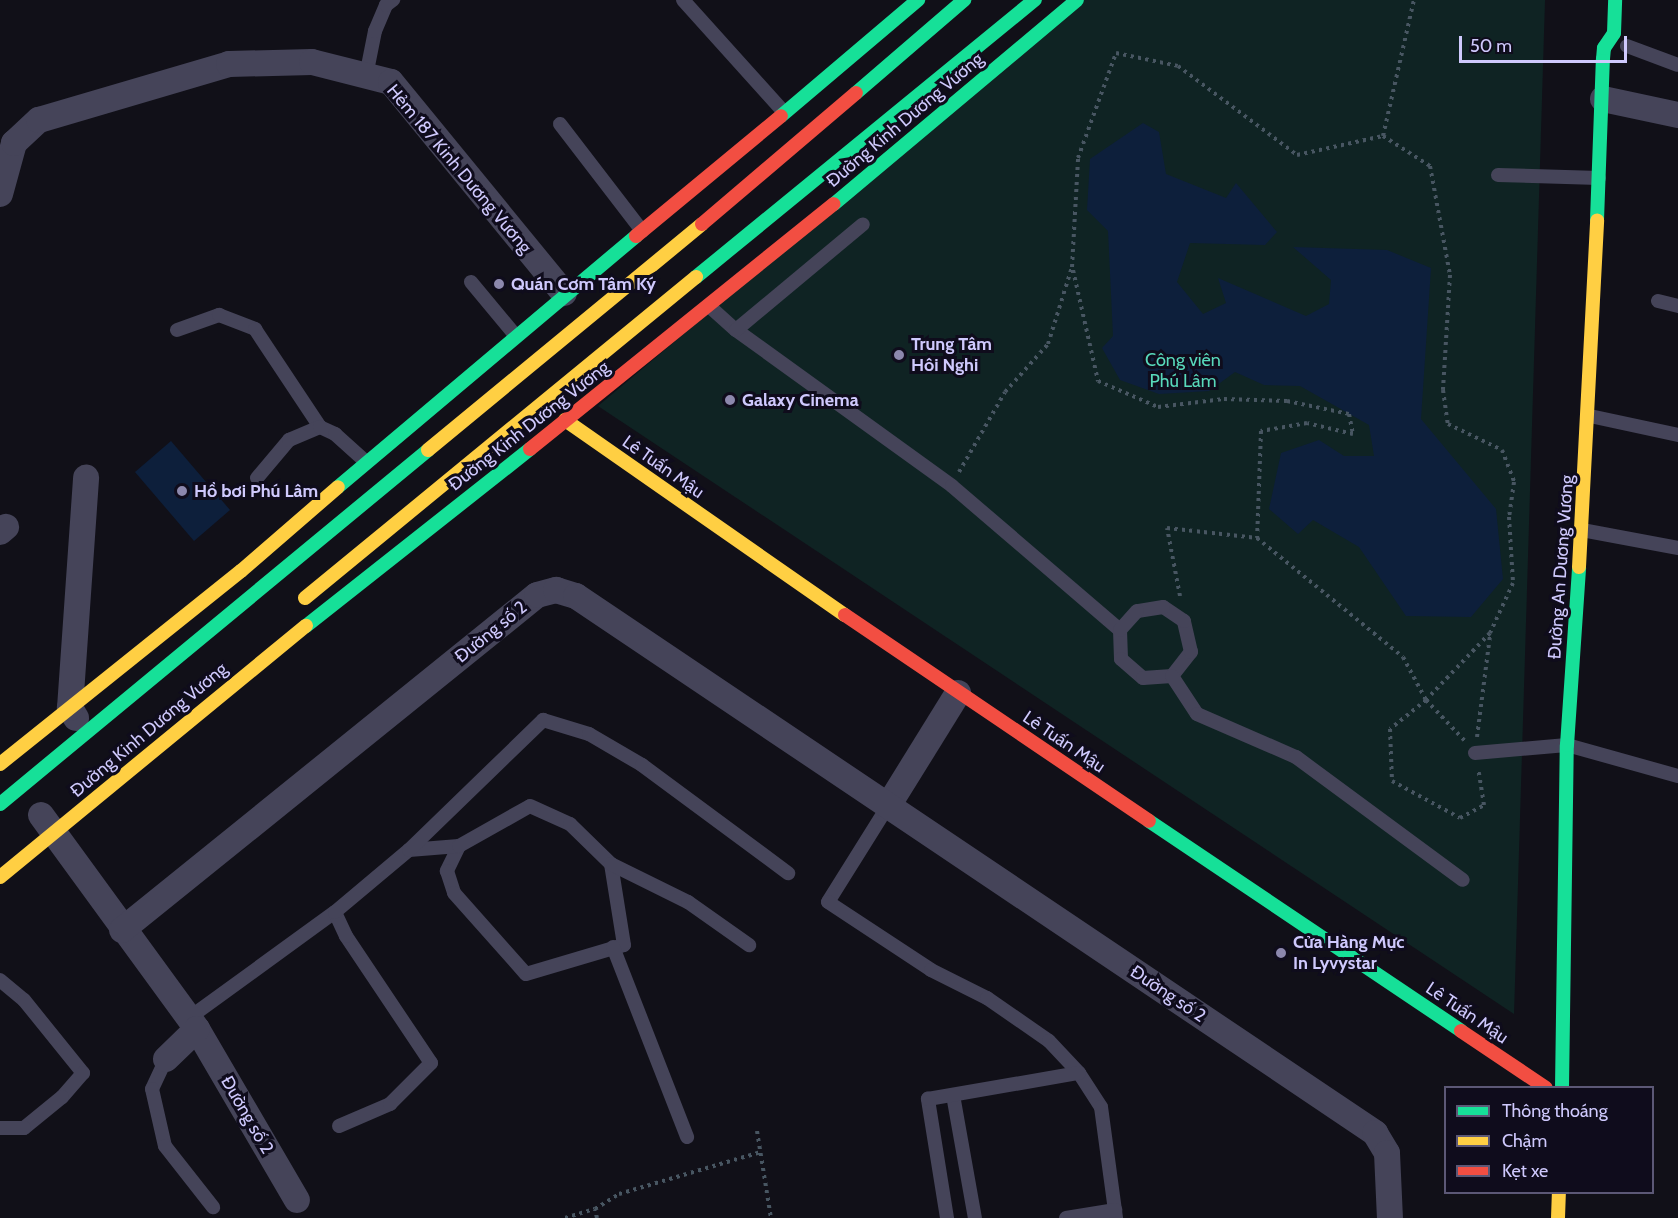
<!DOCTYPE html>
<html>
<head>
<meta charset="utf-8">
<style>
  body { margin:0 }
  #map { position:relative; width:1678px; height:1218px; overflow:hidden; background:#111018; font-family:Cabin,sans-serif }
  div>[style] { position:absolute }
  [style*='--x'] { left:calc(var(--x)*1px); top:calc(var(--y)*1px); width:calc(var(--w)*1px); rotate:calc(var(--a)*1deg) }
  .green>* { inset:0; background:#0f2323 }
  .water>* { inset:0; background:#0d1f3b }
  .path>* { height:4px; margin-top:-2px; transform-origin:0; background:repeating-linear-gradient(90deg,#485662 0 3px,transparent 0 7.5px) }
  .lane>* { height:14px; margin:-7px; padding:0 7px; transform-origin:7px; border-radius:7px; background:#454459 }
  .street>* { height:26px; margin:-13px; padding:0 13px; transform-origin:13px; border-radius:13px; background:#454459 }
  .fast>* { height:14px; margin:-7px; padding:0 7px; transform-origin:7px; border-radius:7px; background:#16e098 }
  .slow>* { height:14px; margin:-7px; padding:0 7px; transform-origin:7px; border-radius:7px; background:#ffcf43 }
  .jam>* { height:14px; margin:-7px; padding:0 7px; transform-origin:7px; border-radius:7px; background:#f24e42 }
  .dots>* { width:16px; height:16px; translate:-50% -50%; box-sizing:border-box; border:3px solid #0f0c1c; border-radius:50% }
  span { translate:-50% -50%; white-space:nowrap; text-align:center; line-height:1.15; -webkit-text-stroke:6px #0f0c1c; paint-order:stroke }
  .street-label { font-size:18px; color:#cfc9fd }
  .poi-label { font-size:18px; color:#cfc9fd; font-weight:700 }
  .left { translate:0 -50%; text-align:left }
  .park-label { font-size:18px; color:#58d9bb }
  .legend { position:absolute; left:1444px; top:1086px; width:210px; height:108px; box-sizing:border-box; background:#0f0c1c; border:2px solid #5c5876; margin:0; padding:8px 10px; list-style:none; font-size:18px; color:#cfc9fd }
  .legend li { display:flex; align-items:center; gap:12px; height:30px }
  .legend b { width:30px; border:2px solid #5c5876 }
  .scale { position:absolute; left:1459px; top:36px; width:168px; height:27px; box-sizing:border-box; border:3px solid #cfc9fd; border-top:0; padding-left:8px; font-size:18px; line-height:21px; white-space:nowrap; color:#cfc9fd; -webkit-text-stroke:4px #0f0c1c; paint-order:stroke }
</style>
</head>
<body>
<div id="map">
  <div class="green">
    <div style="clip-path:polygon(1081px 0,1545px 0,1514px 1014px,598px 406px)"></div>
  </div>
  <div class="water">
    <div style="clip-path:polygon(1143px 123px,1159px 132px,1166px 174px,1226px 198px,1236px 183px,1277px 232px,1265px 245px,1190px 243px,1177px 282px,1203px 314px,1226px 303px,1218px 278px,1306px 316px,1329px 304px,1331px 280px,1293px 247px,1387px 250px,1431px 268px,1421px 419px,1496px 509px,1503px 579px,1471px 617px,1406px 616px,1359px 547px,1313px 520px,1298px 534px,1269px 509px,1281px 453px,1319px 440px,1344px 456px,1374px 456px,1369px 425px,1300px 386px,1264px 385px,1235px 372px,1209px 391px,1159px 394px,1120px 380px,1102px 348px,1113px 336px,1108px 231px,1087px 210px,1090px 159px)"></div>
    <div style="clip-path:polygon(171px 441px,230px 510px,194px 541px,135px 472px)"></div>
  </div>
  <div class="path">
    <div style="--x:1383;--y:136;--w:139;--a:-77.2"></div>
    <div style="--x:1073;--y:270;--w:114;--a:77.3"></div>
    <div style="--x:1098;--y:381;--w:65;--a:23.4"></div>
    <div style="--x:1158;--y:407;--w:66;--a:-6.9"></div>
    <div style="--x:1224;--y:399;--w:63;--a:1.8"></div>
    <div style="--x:1287;--y:401;--w:63;--a:11.8"></div>
    <div style="--x:1349;--y:414;--w:20;--a:79"></div>
    <div style="--x:1353;--y:434;--w:47;--a:-166.6"></div>
    <div style="--x:1307;--y:423;--w:47;--a:170.1"></div>
    <div style="--x:1261;--y:431;--w:107;--a:92.1"></div>
    <div style="--x:959;--y:472;--w:92;--a:-60.1"></div>
    <div style="--x:1005;--y:392;--w:64;--a:-48.1"></div>
    <div style="--x:1048;--y:344;--w:81;--a:-72.7"></div>
    <div style="--x:1072;--y:267;--w:109;--a:-86.8"></div>
    <div style="--x:1078;--y:158;--w:112;--a:-70.1"></div>
    <div style="--x:1116;--y:53;--w:63;--a:11.8"></div>
    <div style="--x:1178;--y:66;--w:149;--a:36.8"></div>
    <div style="--x:1297;--y:155;--w:88;--a:-12.5"></div>
    <div style="--x:1383;--y:136;--w:56;--a:32.6"></div>
    <div style="--x:1430;--y:166;--w:111;--a:79.6"></div>
    <div style="--x:1450;--y:275;--w:115;--a:93.5"></div>
    <div style="--x:1443;--y:390;--w:34;--a:82"></div>
    <div style="--x:1448;--y:424;--w:60;--a:25.7"></div>
    <div style="--x:1502;--y:450;--w:34;--a:69"></div>
    <div style="--x:1514;--y:482;--w:35;--a:98"></div>
    <div style="--x:1509;--y:517;--w:66;--a:86.5"></div>
    <div style="--x:1513;--y:583;--w:55;--a:114.7"></div>
    <div style="--x:1490;--y:633;--w:93;--a:133.7"></div>
    <div style="--x:1426;--y:700;--w:57;--a:46.4"></div>
    <div style="--x:1180;--y:596;--w:69;--a:-100.8"></div>
    <div style="--x:1167;--y:528;--w:91;--a:6.3"></div>
    <div style="--x:1257;--y:538;--w:188;--a:39.2"></div>
    <div style="--x:1403;--y:657;--w:49;--a:61.9"></div>
    <div style="--x:1426;--y:700;--w:46;--a:141.1"></div>
    <div style="--x:1390;--y:729;--w:52;--a:87.8"></div>
    <div style="--x:1392;--y:781;--w:77;--a:28.6"></div>
    <div style="--x:1460;--y:818;--w:27;--a:-28"></div>
    <div style="--x:1484;--y:805;--w:37;--a:-99"></div>
    <div style="--x:1477;--y:737;--w:103;--a:-82.7"></div>
    <div style="--x:757;--y:1131;--w:88;--a:80.9"></div>
    <div style="--x:565;--y:1218;--w:31;--a:-17"></div>
    <div style="--x:597;--y:1218;--w:9;--a:-103"></div>
    <div style="--x:595;--y:1209;--w:28;--a:-32"></div>
    <div style="--x:619;--y:1194;--w:148;--a:-16.5"></div>
  </div>
  <div class="lane">
    <div style="--x:683;--y:0;--w:151;--a:48"></div>
    <div style="--x:1627;--y:46;--w:54;--a:20.4"></div>
    <div style="--x:366;--y:76;--w:46;--a:-78.7"></div>
    <div style="--x:375;--y:31;--w:28;--a:-67"></div>
    <div style="--x:386;--y:5;--w:9;--a:-36"></div>
    <div style="--x:560;--y:124;--w:135;--a:52.5"></div>
    <div style="--x:1498;--y:175;--w:101;--a:1.7"></div>
    <div style="--x:471;--y:282;--w:69;--a:50.3"></div>
    <div style="--x:1658;--y:301;--w:21;--a:14"></div>
    <div style="--x:709;--y:306;--w:36;--a:42"></div>
    <div style="--x:736;--y:330;--w:266;--a:35.8"></div>
    <div style="--x:952;--y:486;--w:221;--a:40.6"></div>
    <div style="--x:1120;--y:630;--w:29;--a:88"></div>
    <div style="--x:1121;--y:659;--w:29;--a:41"></div>
    <div style="--x:1143;--y:678;--w:29;--a:-4"></div>
    <div style="--x:1172;--y:676;--w:31;--a:-52"></div>
    <div style="--x:1191;--y:652;--w:32;--a:-103"></div>
    <div style="--x:1184;--y:621;--w:25;--a:-146"></div>
    <div style="--x:1163;--y:607;--w:26;--a:171"></div>
    <div style="--x:1137;--y:611;--w:25;--a:132"></div>
    <div style="--x:177;--y:330;--w:45;--a:-19.7"></div>
    <div style="--x:219;--y:315;--w:39;--a:21"></div>
    <div style="--x:255;--y:329;--w:118;--a:56.4"></div>
    <div style="--x:736;--y:330;--w:165;--a:-39.8"></div>
    <div style="--x:1590;--y:416;--w:90;--a:12.2"></div>
    <div style="--x:257;--y:478;--w:50;--a:-49.9"></div>
    <div style="--x:289;--y:440;--w:34;--a:-23"></div>
    <div style="--x:320;--y:427;--w:17;--a:25"></div>
    <div style="--x:335;--y:434;--w:40;--a:42"></div>
    <div style="--x:1582;--y:530;--w:98;--a:10.6"></div>
    <div style="--x:1172;--y:676;--w:45;--a:56.7"></div>
    <div style="--x:1197;--y:714;--w:108;--a:23.5"></div>
    <div style="--x:1296;--y:757;--w:207;--a:36.4"></div>
    <div style="--x:1475;--y:753;--w:92;--a:-5"></div>
    <div style="--x:1567;--y:745;--w:115;--a:15.6"></div>
    <div style="--x:888;--y:806;--w:113;--a:122"></div>
    <div style="--x:828;--y:902;--w:123;--a:33.4"></div>
    <div style="--x:931;--y:970;--w:63;--a:26.6"></div>
    <div style="--x:987;--y:998;--w:75;--a:34.7"></div>
    <div style="--x:1049;--y:1041;--w:44;--a:46.8"></div>
    <div style="--x:1079;--y:1073;--w:40;--a:57.1"></div>
    <div style="--x:1101;--y:1107;--w:112;--a:82.3"></div>
    <div style="--x:459;--y:846;--w:28;--a:116"></div>
    <div style="--x:447;--y:871;--w:23;--a:72"></div>
    <div style="--x:454;--y:893;--w:108;--a:48.4"></div>
    <div style="--x:526;--y:974;--w:102;--a:-16.5"></div>
    <div style="--x:624;--y:945;--w:82;--a:-99.1"></div>
    <div style="--x:409;--y:850;--w:50;--a:-4.6"></div>
    <div style="--x:459;--y:846;--w:81;--a:-29.4"></div>
    <div style="--x:530;--y:806;--w:44;--a:24.2"></div>
    <div style="--x:570;--y:824;--w:57;--a:44.3"></div>
    <div style="--x:611;--y:864;--w:86;--a:26.3"></div>
    <div style="--x:688;--y:902;--w:75;--a:35.2"></div>
    <div style="--x:613;--y:947;--w:204;--a:68.7"></div>
    <div style="--x:0;--y:980;--w:31;--a:40"></div>
    <div style="--x:24;--y:1000;--w:94;--a:51.1"></div>
    <div style="--x:83;--y:1073;--w:32;--a:131"></div>
    <div style="--x:62;--y:1097;--w:49;--a:140.8"></div>
    <div style="--x:24;--y:1128;--w:24;--a:180"></div>
    <div style="--x:189;--y:1018;--w:180;--a:-36"></div>
    <div style="--x:166;--y:1059;--w:33;--a:115"></div>
    <div style="--x:152;--y:1089;--w:58;--a:77.2"></div>
    <div style="--x:165;--y:1146;--w:78;--a:51.8"></div>
    <div style="--x:953;--y:1095;--w:125;--a:79.9"></div>
    <div style="--x:339;--y:1126;--w:56;--a:-23.3"></div>
    <div style="--x:390;--y:1104;--w:58;--a:-45"></div>
    <div style="--x:431;--y:1063;--w:153;--a:-123.8"></div>
    <div style="--x:346;--y:936;--w:26;--a:-115"></div>
    <div style="--x:335;--y:912;--w:97;--a:-40"></div>
    <div style="--x:409;--y:850;--w:187;--a:-44.1"></div>
    <div style="--x:543;--y:720;--w:48;--a:16.9"></div>
    <div style="--x:589;--y:734;--w:61;--a:30.3"></div>
    <div style="--x:642;--y:765;--w:182;--a:36.5"></div>
    <div style="--x:947;--y:1218;--w:121;--a:-99.1"></div>
    <div style="--x:928;--y:1099;--w:153;--a:-9.8"></div>
    <div style="--x:1066;--y:1218;--w:50;--a:-9.3"></div>
  </div>
  <div class="street">
    <div style="--x:1603;--y:99;--w:77;--a:12"></div>
    <div style="--x:0;--y:194;--w:53;--a:-74.6"></div>
    <div style="--x:14;--y:143;--w:34;--a:-43"></div>
    <div style="--x:39;--y:120;--w:198;--a:-16.4"></div>
    <div style="--x:229;--y:64;--w:83;--a:-1.4"></div>
    <div style="--x:312;--y:62;--w:81;--a:14.2"></div>
    <div style="--x:391;--y:82;--w:273;--a:50.7"></div>
    <div style="--x:0;--y:532;--w:8;--a:-40"></div>
    <div style="--x:76;--y:718;--w:12;--a:-121"></div>
    <div style="--x:70;--y:708;--w:231;--a:-86"></div>
    <div style="--x:888;--y:806;--w:133;--a:-58.2"></div>
    <div style="--x:41;--y:815;--w:265;--a:53.9"></div>
    <div style="--x:197;--y:1029;--w:198;--a:59.7"></div>
    <div style="--x:122;--y:930;--w:533;--a:-38.91"></div>
    <div style="--x:537;--y:595;--w:20;--a:-15"></div>
    <div style="--x:556;--y:590;--w:21;--a:17"></div>
    <div style="--x:576;--y:596;--w:963;--a:33.9"></div>
    <div style="--x:1375;--y:1133;--w:23;--a:59"></div>
    <div style="--x:1387;--y:1153;--w:65;--a:87.4"></div>
    <div style="--x:166;--y:1059;--w:43;--a:-44.1"></div>
  </div>
  <div class="fast">
    <div style="--x:856;--y:93;--w:143;--a:-40.7"></div>
    <div style="--x:781;--y:116;--w:180;--a:-40.3"></div>
    <div style="--x:834;--y:204;--w:317;--a:-40"></div>
    <div style="--x:1597;--y:220;--w:161;--a:-87.9"></div>
    <div style="--x:1603;--y:59;--w:11;--a:-85"></div>
    <div style="--x:1604;--y:48;--w:18;--a:-56"></div>
    <div style="--x:1614;--y:33;--w:33;--a:-88"></div>
    <div style="--x:696;--y:277;--w:438;--a:-39.3"></div>
    <div style="--x:338;--y:487;--w:390;--a:-40.1"></div>
    <div style="--x:306;--y:626;--w:285;--a:-38.3"></div>
    <div style="--x:0;--y:804;--w:555;--a:-39.59"></div>
    <div style="--x:1149;--y:821;--w:376;--a:33.9"></div>
    <div style="--x:1562;--y:1088;--w:343;--a:-89.2"></div>
    <div style="--x:1567;--y:745;--w:178;--a:-86.1"></div>
  </div>
  <div class="slow">
    <div style="--x:565;--y:420;--w:341;--a:34.9"></div>
    <div style="--x:428;--y:450;--w:355;--a:-39.5"></div>
    <div style="--x:1579;--y:567;--w:347;--a:-87"></div>
    <div style="--x:305;--y:598;--w:506;--a:-39.39"></div>
    <div style="--x:0;--y:764;--w:309;--a:-38.7"></div>
    <div style="--x:241;--y:571;--w:128;--a:-40.9"></div>
    <div style="--x:0;--y:877;--w:396;--a:-39.4"></div>
    <div style="--x:1558;--y:1218;--w:26;--a:-88"></div>
  </div>
  <div class="jam">
    <div style="--x:702;--y:224;--w:202;--a:-40.4"></div>
    <div style="--x:636;--y:236;--w:188;--a:-39.6"></div>
    <div style="--x:530;--y:449;--w:390;--a:-38.9"></div>
    <div style="--x:845;--y:615;--w:367;--a:34.1"></div>
    <div style="--x:1461;--y:1031;--w:102;--a:33.8"></div>
  </div>
  <div class="dots">
    <div style="left:499px;top:284px;background:#8c88ad"></div>
    <div style="left:899px;top:355px;background:#8c88ad"></div>
    <div style="left:730px;top:400px;background:#8c88ad"></div>
    <div style="left:182px;top:491px;background:#8c88ad"></div>
    <div style="left:1281px;top:953px;background:#8c88ad"></div>
  </div>
  <div class="street-label">
    <span style="left:905px;top:120px;rotate:-40deg">Đường Kinh Dương Vương</span>
    <span style="left:459px;top:169px;rotate:50deg">Hẻm 187 Kinh Dương Vương</span>
    <span style="left:529px;top:426px;rotate:-38deg">Đường Kinh Dương Vương</span>
    <span style="left:663px;top:467px;rotate:35deg">Lê Tuấn Mậu</span>
    <span style="left:1561px;top:567px;rotate:-86deg">Đường An Dương Vương</span>
    <span style="left:491px;top:632px;rotate:-39deg">Đường số 2</span>
    <span style="left:149px;top:730px;rotate:-40deg">Đường Kinh Dương Vương</span>
    <span style="left:1064px;top:742px;rotate:34deg">Lê Tuấn Mậu</span>
    <span style="left:1168px;top:994px;rotate:34deg">Đường số 2</span>
    <span style="left:1467px;top:1013px;rotate:34deg">Lê Tuấn Mậu</span>
    <span style="left:247px;top:1115px;rotate:60deg">Đường số 2</span>
  </div>
  <div class="poi-label">
    <span class="left" style="left:511px;top:284px">Quán Cơm Tâm Ký</span>
    <span class="left" style="left:911px;top:355px">Trung Tâm<br>Hôi Nghi</span>
    <span class="left" style="left:742px;top:400px">Galaxy Cinema</span>
    <span class="left" style="left:194px;top:491px">Hồ bơi Phú Lâm</span>
    <span class="left" style="left:1293px;top:953px">Cửa Hàng Mực<br>In Lyvystar</span>
  </div>
  <div class="park-label">
    <span style="left:1183px;top:371px">Công viên<br>Phú Lâm</span>
  </div>
  <ul class="legend">
  <li><b style="height:8px;background:#16e098"></b>Thông thoáng</li>
  <li><b style="height:8px;background:#ffcf43"></b>Chậm</li>
  <li><b style="height:8px;background:#f24e42"></b>Kẹt xe</li>
  </ul>
  <div class="scale">50 m</div>
</div>
</body>
</html>
